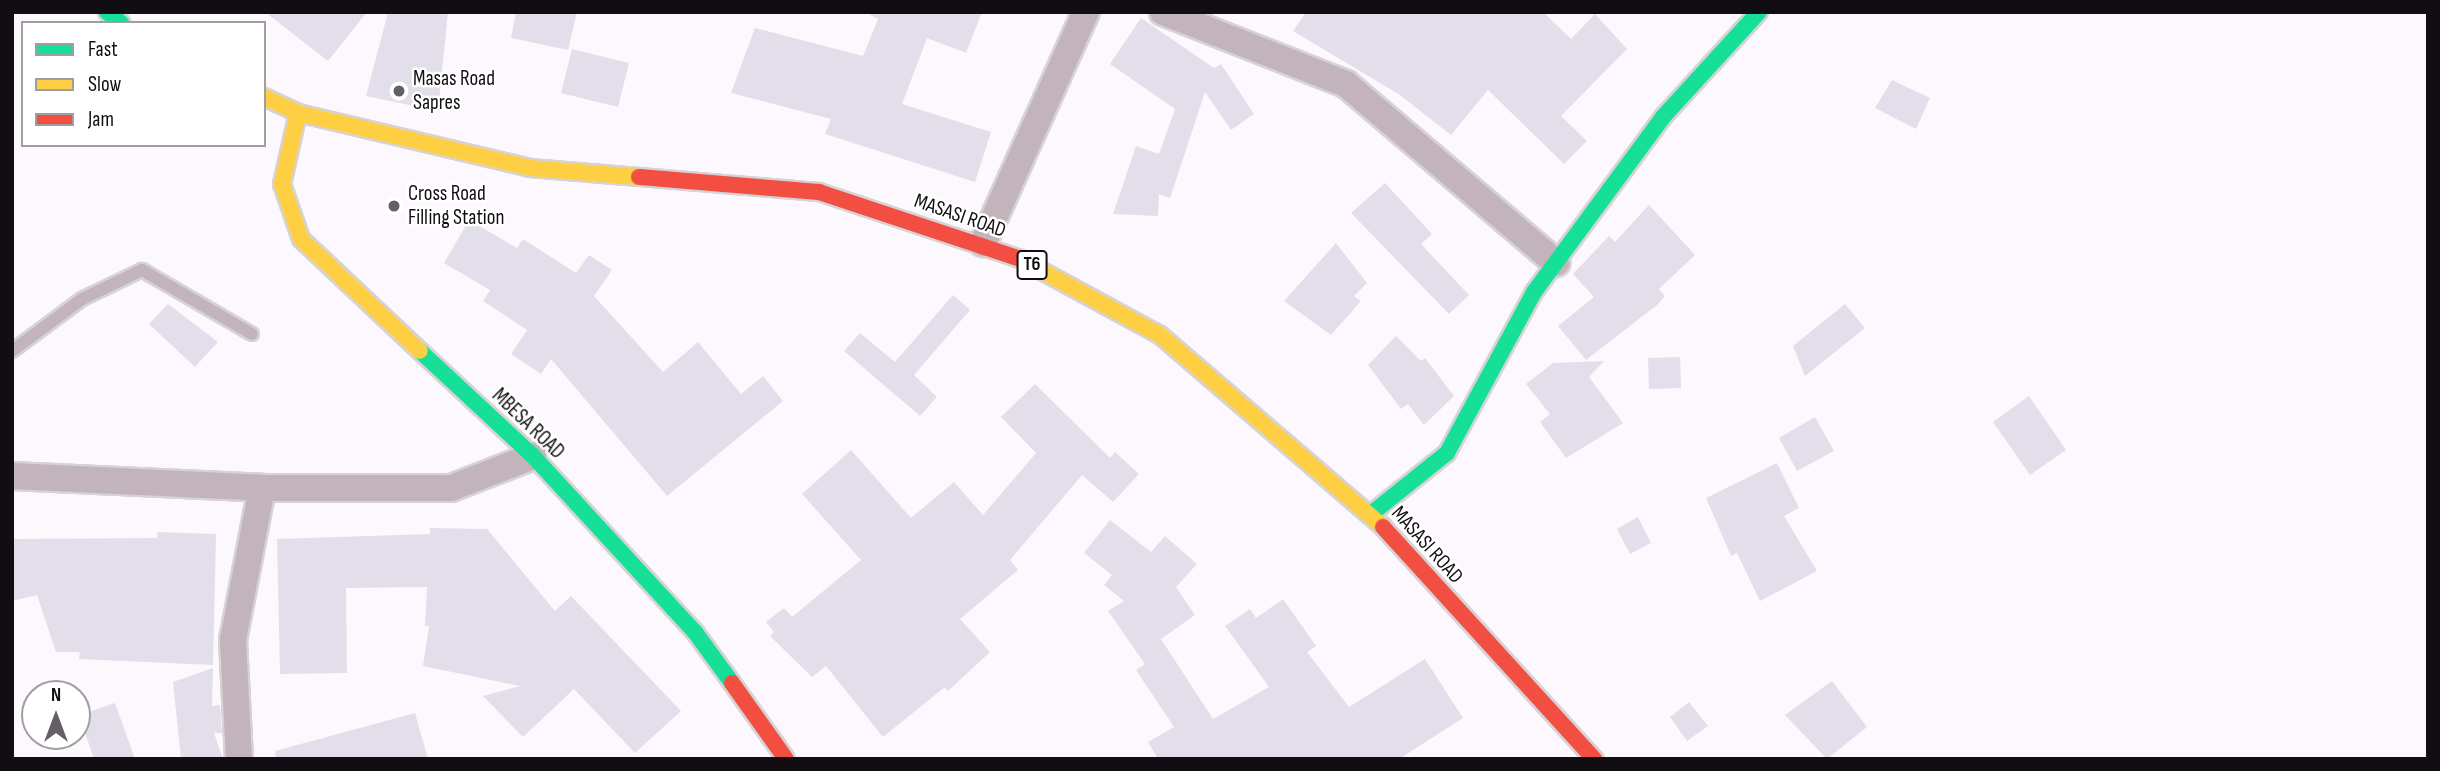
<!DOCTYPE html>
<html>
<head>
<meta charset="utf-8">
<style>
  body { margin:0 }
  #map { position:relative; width:2440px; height:771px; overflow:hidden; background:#fcf8fd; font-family:"Sofia Sans Condensed",sans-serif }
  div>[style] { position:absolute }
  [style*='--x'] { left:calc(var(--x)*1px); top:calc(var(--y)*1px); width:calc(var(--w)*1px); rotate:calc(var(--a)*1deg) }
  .building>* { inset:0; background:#e2dfeb }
  .roads { filter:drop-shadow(2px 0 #d6d3d7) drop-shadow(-2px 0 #d6d3d7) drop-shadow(0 2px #d6d3d7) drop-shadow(0 -2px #d6d3d7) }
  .lane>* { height:12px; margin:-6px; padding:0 6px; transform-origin:6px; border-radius:6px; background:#c3b4bc }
  .street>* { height:26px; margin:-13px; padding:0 13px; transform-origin:13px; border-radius:13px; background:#c3b4bc }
  .fast>* { height:16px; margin:-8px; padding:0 8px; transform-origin:8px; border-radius:8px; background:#16e098 }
  .slow>* { height:16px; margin:-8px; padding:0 8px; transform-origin:8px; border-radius:8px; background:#ffcf43 }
  .jam>* { height:16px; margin:-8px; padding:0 8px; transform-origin:8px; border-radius:8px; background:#f24e42 }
  .dots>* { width:19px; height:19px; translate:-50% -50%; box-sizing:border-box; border:4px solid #fff; border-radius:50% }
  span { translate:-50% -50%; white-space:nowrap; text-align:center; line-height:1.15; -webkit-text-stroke:5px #fff; paint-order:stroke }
  .shield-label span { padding:2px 5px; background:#fff; border:2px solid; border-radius:5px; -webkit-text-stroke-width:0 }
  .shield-label { font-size:19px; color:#110d12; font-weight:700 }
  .poi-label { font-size:21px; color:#110d12 }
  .left { translate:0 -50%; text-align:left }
  .street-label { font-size:21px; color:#110d12 }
  .frame { position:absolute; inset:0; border:14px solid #110d12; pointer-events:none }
  .legend { position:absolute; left:21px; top:21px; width:245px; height:126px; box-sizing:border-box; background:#fff; border:2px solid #a09ea0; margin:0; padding:9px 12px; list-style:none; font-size:21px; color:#110d12 }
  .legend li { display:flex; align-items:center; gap:14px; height:35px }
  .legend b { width:35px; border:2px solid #a09ea0 }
  .north { position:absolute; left:21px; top:680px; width:70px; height:70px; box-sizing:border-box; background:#fff; border:2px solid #a09ea0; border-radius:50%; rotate:0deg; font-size:19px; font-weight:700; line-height:28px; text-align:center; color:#110d12 }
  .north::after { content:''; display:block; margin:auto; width:24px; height:32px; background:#635f64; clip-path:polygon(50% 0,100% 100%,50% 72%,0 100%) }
</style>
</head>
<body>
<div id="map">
  <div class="building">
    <div style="clip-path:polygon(265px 12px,367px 12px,328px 61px)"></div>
    <div style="clip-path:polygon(388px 12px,448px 12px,438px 111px,366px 96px)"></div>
    <div style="clip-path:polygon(516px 12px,577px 12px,568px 50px,511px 38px)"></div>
    <div style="clip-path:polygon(865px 12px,982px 12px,966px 53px,927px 38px,902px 104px,991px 132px,975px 182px,825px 134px,831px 119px,731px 93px,755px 28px,863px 56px,878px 19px)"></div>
    <div style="clip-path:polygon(1306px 12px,1543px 12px,1571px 39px,1595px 14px,1627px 49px,1561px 116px,1587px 141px,1564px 164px,1488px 90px,1451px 135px,1400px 95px,1293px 31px)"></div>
    <div style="clip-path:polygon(1141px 18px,1214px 68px,1221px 64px,1254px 114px,1231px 130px,1205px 92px,1170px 198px,1159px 194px,1158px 216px,1113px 214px,1136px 146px,1159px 154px,1175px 109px,1110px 64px)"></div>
    <div style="clip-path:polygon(572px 49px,629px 63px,618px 107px,561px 93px)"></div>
    <div style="clip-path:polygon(1892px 80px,1930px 98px,1916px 129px,1875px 108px)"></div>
    <div style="clip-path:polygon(1385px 183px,1432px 234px,1421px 244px,1469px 295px,1449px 314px,1351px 213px)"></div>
    <div style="clip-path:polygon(1649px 205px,1695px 255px,1659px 289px,1665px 296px,1657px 305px,1586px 360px,1558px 326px,1594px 297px,1573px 274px,1609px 236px,1615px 242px)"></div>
    <div style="clip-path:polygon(469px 220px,517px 248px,523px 239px,576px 273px,589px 255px,612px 270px,594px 296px,663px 372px,698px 342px,741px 394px,763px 376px,783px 401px,667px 496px,551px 359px,541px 374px,511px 354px,527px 330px,483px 301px,490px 290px,444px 263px)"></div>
    <div style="clip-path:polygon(1336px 243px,1367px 283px,1354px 296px,1361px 301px,1331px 335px,1284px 301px)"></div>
    <div style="clip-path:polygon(953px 295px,970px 310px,914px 375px,937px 397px,920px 416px,844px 351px,860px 333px,895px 362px)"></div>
    <div style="clip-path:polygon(168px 304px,218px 342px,195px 367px,149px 324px)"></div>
    <div style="clip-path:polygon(1845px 304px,1865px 328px,1805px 376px,1793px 346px)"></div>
    <div style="clip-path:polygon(1396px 336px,1421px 361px,1425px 358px,1454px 396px,1424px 425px,1408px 404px,1401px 409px,1368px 365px)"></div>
    <div style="clip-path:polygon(1680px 357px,1681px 388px,1649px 389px,1648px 358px)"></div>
    <div style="clip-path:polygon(1604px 361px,1589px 377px,1623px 423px,1566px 458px,1540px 422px,1550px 414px,1526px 384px,1553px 363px)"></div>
    <div style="clip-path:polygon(1035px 384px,1110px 458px,1115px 452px,1139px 474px,1113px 502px,1082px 475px,1010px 560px,1018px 570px,960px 619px,990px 652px,948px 691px,945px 687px,883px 737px,826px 666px,812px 677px,770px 636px,774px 632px,766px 622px,784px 608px,792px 617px,861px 560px,802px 494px,851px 450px,911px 518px,954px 482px,983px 515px,1036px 453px,1001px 417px)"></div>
    <div style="clip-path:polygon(2029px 396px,2066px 450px,2030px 475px,1993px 422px)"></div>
    <div style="clip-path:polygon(1815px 417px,1834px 451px,1797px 471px,1779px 438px)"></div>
    <div style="clip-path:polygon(1777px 463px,1799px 508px,1784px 516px,1817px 571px,1760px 601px,1737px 553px,1731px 556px,1706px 498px)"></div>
    <div style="clip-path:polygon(1638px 517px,1651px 543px,1630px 554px,1617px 529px)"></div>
    <div style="clip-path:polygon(1110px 520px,1151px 552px,1165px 536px,1197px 564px,1176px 587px,1195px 615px,1161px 639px,1213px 719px,1269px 687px,1225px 626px,1250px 609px,1256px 618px,1283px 599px,1316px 646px,1307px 652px,1349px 707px,1425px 659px,1463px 718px,1399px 759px,1158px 759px,1148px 742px,1174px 727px,1136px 670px,1145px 664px,1108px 611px,1124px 601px,1104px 585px,1112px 575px,1084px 553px)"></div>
    <div style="clip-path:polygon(430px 528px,487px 529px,555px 611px,571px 596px,681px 711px,635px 753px,574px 689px,523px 737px,483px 696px,520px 686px,423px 666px,429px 626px,425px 626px,427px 587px,346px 588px,347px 673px,280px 674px,277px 539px,430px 534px)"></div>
    <div style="clip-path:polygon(158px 532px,216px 534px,213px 665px,79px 659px,80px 652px,56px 652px,37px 595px,12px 601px,14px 539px,157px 538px)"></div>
    <div style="clip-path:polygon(213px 668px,212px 706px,220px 705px,222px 733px,214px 733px,223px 759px,181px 759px,173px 682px)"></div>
    <div style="clip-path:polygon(1832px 681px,1867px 727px,1827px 759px,1785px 715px)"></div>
    <div style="clip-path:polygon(1689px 702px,1708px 726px,1687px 741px,1670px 717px)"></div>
    <div style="clip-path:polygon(115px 703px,135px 759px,94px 759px,79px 715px)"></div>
    <div style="clip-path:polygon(415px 713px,428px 759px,276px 759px,275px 751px)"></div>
  </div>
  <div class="roads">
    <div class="lane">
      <div style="--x:12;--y:351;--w:87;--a:-36.6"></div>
      <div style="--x:82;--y:299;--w:67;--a:-25.8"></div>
      <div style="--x:142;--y:270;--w:127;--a:30.2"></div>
    </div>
    <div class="street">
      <div style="--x:1163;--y:12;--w:197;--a:21.5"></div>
      <div style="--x:1346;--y:84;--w:276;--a:40.4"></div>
      <div style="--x:983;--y:243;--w:253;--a:-66"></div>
      <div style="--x:12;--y:476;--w:250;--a:2.7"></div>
      <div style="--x:262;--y:488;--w:189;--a:0"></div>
      <div style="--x:451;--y:488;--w:88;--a:-21.3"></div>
      <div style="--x:239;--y:759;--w:119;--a:-92.9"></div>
      <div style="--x:233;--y:640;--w:155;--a:-79.2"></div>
    </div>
    <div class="fast">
      <div style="--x:107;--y:12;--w:18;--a:38"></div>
      <div style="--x:420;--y:351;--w:154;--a:42.9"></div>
      <div style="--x:533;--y:456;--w:239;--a:47.4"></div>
      <div style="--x:695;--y:632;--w:63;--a:54"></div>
      <div style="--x:1371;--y:514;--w:97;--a:-38.8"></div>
      <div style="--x:1447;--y:453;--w:183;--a:-61.6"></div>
      <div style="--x:1534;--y:292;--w:217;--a:-53.6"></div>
      <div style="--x:1663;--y:117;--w:142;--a:-47.6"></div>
    </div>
    <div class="slow">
      <div style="--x:264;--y:97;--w:38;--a:25"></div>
      <div style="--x:298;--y:113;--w:238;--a:13.3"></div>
      <div style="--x:530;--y:168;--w:109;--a:4.7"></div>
      <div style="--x:298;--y:113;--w:73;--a:102.7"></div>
      <div style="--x:282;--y:184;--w:58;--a:70.9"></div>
      <div style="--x:301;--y:239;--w:163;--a:43.3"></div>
      <div style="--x:1020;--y:259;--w:159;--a:28.5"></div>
      <div style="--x:1160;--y:335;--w:294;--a:40.7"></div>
    </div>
    <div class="jam">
      <div style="--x:639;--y:177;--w:181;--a:4.8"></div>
      <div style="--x:819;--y:192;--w:212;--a:18.4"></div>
      <div style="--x:1383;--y:527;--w:314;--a:47.7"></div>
      <div style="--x:732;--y:683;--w:93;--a:54.6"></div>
    </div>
  </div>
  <div class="dots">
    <div style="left:399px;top:91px;background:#635f64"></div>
    <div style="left:394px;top:206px;background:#635f64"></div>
  </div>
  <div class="shield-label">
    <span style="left:1032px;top:265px">T6</span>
  </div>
  <div class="poi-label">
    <span class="left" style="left:413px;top:91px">Masas Road<br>Sapres</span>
    <span class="left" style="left:408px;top:206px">Cross Road<br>Filling Station</span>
  </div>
  <div class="street-label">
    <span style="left:960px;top:216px;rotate:19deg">MASASI ROAD</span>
    <span style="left:528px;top:424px;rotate:44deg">MBESA ROAD</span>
    <span style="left:1427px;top:545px;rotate:48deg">MASASI ROAD</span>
  </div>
  <div class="frame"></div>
  <ul class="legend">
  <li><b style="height:9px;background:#16e098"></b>Fast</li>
  <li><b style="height:9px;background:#ffcf43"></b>Slow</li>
  <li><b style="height:9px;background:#f24e42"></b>Jam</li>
  </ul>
  <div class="north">N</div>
</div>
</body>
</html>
